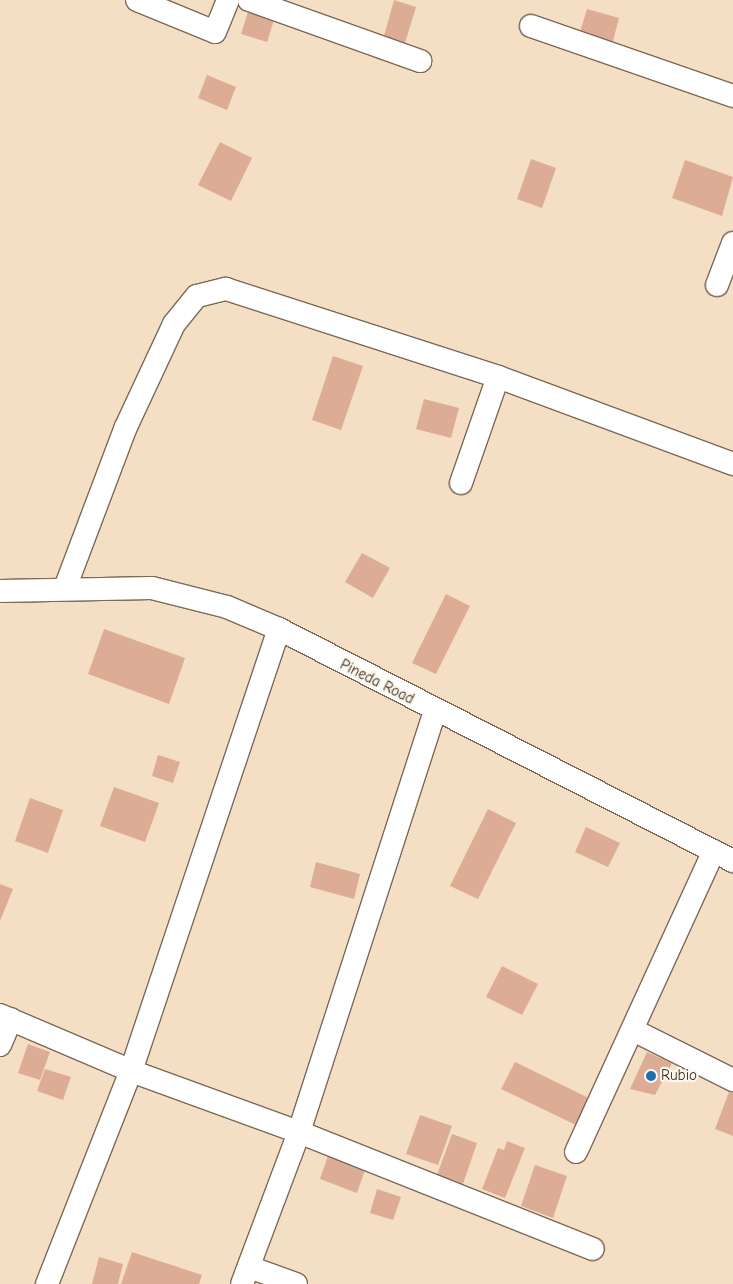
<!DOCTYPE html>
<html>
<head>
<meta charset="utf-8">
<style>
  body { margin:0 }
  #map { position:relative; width:733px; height:1284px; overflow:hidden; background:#f5dfc4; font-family:"Comic Neue",sans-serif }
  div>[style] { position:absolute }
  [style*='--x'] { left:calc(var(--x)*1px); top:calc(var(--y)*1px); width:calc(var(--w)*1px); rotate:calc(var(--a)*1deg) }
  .building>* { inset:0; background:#ddac94 }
  .roads { filter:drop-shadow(1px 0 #7c6958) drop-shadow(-1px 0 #7c6958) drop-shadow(0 1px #7c6958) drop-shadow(0 -1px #7c6958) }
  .minor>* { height:22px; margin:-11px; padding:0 11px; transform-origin:11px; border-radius:11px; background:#fff }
  .dots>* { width:14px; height:14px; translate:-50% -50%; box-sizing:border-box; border:2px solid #fbf7ec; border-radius:50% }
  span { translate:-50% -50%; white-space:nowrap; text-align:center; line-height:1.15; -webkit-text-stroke:4.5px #fbf7ec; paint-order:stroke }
  .street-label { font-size:15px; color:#3b2a1e }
  .poi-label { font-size:15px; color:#3b2a1e }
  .left { translate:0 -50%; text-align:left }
</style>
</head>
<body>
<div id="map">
  <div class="building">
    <div style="clip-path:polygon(394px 0,416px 7px,405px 43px,384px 36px)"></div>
    <div style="clip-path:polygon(587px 9px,619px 18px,612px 45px,579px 35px)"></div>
    <div style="clip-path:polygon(248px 12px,274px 20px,267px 42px,241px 34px)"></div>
    <div style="clip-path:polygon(207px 75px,236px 87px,227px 110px,198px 98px)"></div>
    <div style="clip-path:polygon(220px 142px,252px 158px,231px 201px,198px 185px)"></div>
    <div style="clip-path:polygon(531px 159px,556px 168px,542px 208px,517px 199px)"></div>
    <div style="clip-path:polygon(685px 160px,733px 177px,722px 216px,672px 198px)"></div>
    <div style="clip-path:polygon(333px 356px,363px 366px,341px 430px,312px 420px)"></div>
    <div style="clip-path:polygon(424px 399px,459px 408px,451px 438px,416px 429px)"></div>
    <div style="clip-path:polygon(362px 553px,390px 568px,373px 598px,345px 582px)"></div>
    <div style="clip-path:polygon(446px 594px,470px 606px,436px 674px,412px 663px)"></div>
    <div style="clip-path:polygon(104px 629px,185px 658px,169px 704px,88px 674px)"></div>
    <div style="clip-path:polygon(158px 755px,180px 762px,173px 783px,152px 776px)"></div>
    <div style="clip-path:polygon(114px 787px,159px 803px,145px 842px,100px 826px)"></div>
    <div style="clip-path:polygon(30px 798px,63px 810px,48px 853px,15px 841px)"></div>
    <div style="clip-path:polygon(488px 809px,516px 823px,478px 899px,450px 886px)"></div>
    <div style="clip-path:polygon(586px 827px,620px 843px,608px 867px,575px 852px)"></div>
    <div style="clip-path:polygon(316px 862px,360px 874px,354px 899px,310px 887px)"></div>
    <div style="clip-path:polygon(0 884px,13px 889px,0 921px)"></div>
    <div style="clip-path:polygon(502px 966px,538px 984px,522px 1015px,486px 997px)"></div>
    <div style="clip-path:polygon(28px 1044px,50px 1052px,40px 1080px,18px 1073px)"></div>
    <div style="clip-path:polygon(647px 1052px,672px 1063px,655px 1095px,630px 1089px)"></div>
    <div style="clip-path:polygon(515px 1062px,593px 1100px,580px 1127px,501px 1089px)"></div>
    <div style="clip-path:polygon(45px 1069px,71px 1077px,63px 1100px,37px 1091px)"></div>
    <div style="clip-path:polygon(729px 1092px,733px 1093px,733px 1136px,715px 1129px)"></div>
    <div style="clip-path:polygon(420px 1115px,452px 1126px,438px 1165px,406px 1154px)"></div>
    <div style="clip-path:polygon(452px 1134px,477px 1143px,463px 1184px,437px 1175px)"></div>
    <div style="clip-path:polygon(507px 1141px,525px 1148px,505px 1198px,482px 1189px,498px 1148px,504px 1150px)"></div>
    <div style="clip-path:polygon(329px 1153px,366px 1167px,357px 1193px,320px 1179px)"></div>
    <div style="clip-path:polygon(535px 1165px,567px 1176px,553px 1218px,521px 1206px)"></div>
    <div style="clip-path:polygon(377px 1189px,401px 1197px,393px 1220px,370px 1213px)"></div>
    <div style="clip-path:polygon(132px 1252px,202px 1275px,199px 1284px,121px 1284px)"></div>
    <div style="clip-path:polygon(99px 1257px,123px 1264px,118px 1284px,92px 1284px)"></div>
  </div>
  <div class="roads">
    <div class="minor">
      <div style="--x:137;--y:0;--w:84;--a:22.3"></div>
      <div style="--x:215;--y:32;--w:35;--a:-68"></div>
      <div style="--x:249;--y:0;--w:182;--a:19.6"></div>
      <div style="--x:531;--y:26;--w:214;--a:19.1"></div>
      <div style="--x:717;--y:285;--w:45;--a:-69.1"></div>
      <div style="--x:461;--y:483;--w:112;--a:-70.8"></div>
      <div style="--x:65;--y:588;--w:170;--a:-69.3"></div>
      <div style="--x:125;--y:429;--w:116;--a:-65"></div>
      <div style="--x:174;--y:324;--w:36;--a:-51"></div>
      <div style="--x:197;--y:296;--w:30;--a:-14"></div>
      <div style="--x:226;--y:289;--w:286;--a:17.9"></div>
      <div style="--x:498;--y:377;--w:251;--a:20.3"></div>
      <div style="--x:0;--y:591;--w:152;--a:-1.1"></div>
      <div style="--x:152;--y:588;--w:77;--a:14.2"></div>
      <div style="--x:227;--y:607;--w:56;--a:22.9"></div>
      <div style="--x:279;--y:629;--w:510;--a:27.07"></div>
      <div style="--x:0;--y:1015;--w:142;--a:23.1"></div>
      <div style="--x:131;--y:1071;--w:179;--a:20"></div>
      <div style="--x:299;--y:1132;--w:316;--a:21.7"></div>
      <div style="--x:633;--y:1030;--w:112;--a:26.6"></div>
      <div style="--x:0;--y:1045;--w:28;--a:-67"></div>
      <div style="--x:576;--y:1152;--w:331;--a:-65.4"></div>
      <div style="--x:249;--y:1267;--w:50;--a:19.9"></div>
      <div style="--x:47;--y:1284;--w:229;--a:-68.5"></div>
      <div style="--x:131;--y:1071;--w:466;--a:-71.5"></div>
      <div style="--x:242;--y:1284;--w:162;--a:-69.4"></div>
      <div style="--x:299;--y:1132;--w:441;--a:-72.1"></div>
    </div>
  </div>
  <div class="dots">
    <div style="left:651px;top:1076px;background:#1f6fb2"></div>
  </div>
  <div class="street-label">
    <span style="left:377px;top:682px;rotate:27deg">Pineda Road</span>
  </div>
  <div class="poi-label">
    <span class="left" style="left:661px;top:1076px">Rubio</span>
  </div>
</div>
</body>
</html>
